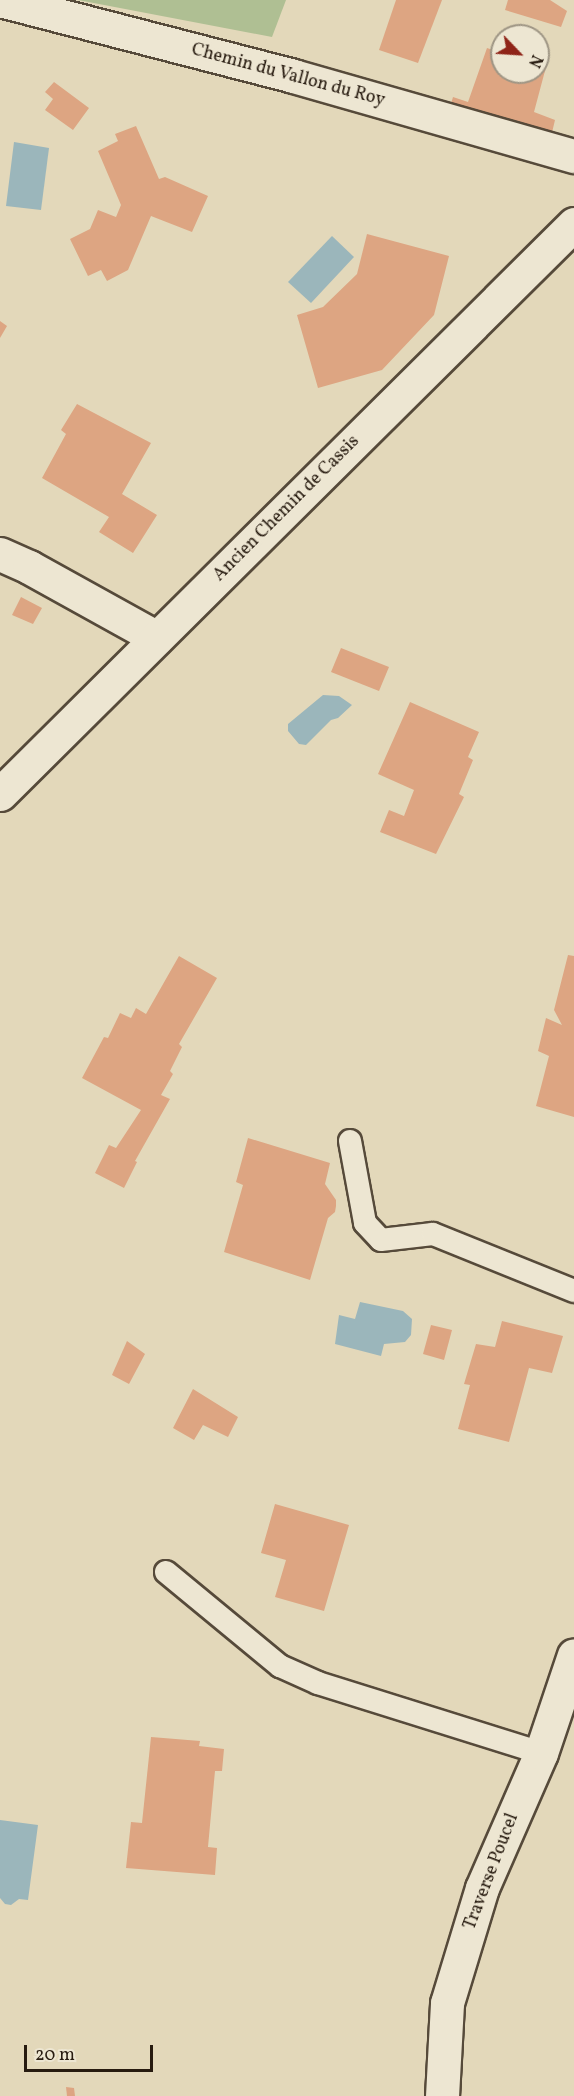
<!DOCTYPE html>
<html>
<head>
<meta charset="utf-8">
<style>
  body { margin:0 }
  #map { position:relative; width:574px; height:2096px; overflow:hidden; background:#e3d8ba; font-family:Vollkorn,serif }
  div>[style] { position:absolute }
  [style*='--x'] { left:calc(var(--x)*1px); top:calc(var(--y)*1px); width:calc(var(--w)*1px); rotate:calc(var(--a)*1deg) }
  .green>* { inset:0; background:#afbf93 }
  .water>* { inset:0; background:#9bb6bb }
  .building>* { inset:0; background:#dda582 }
  .roads { filter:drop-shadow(2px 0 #564a3a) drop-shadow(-2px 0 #564a3a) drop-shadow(0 2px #564a3a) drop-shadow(0 -2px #564a3a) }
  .lane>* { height:22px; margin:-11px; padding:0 11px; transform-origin:11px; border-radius:11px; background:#ede6d2 }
  .street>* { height:33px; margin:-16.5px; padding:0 16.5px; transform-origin:16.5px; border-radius:16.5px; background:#ede6d2 }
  span { translate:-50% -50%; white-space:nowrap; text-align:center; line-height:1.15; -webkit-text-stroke:4.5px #ede6d2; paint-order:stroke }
  .street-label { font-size:18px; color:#271b10 }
  .north { position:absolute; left:490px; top:24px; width:60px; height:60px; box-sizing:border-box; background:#ede6d2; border:2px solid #9e9584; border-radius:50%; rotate:115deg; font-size:16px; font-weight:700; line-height:24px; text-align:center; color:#271b10 }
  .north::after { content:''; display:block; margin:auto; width:21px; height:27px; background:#8f2418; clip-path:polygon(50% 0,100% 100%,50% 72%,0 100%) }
  .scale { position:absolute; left:24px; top:2045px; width:129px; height:27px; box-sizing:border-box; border:3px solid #271b10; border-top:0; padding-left:8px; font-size:18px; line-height:21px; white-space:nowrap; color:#271b10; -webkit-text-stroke:4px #ede6d2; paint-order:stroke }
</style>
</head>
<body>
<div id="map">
  <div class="green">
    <div style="clip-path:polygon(78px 0,286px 0,272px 37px)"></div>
  </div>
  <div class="water">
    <div style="clip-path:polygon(14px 142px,49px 148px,41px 210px,6px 206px)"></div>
    <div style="clip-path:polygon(332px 236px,354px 257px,311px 303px,288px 282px)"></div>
    <div style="clip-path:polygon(323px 695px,339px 696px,352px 705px,338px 718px,331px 720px,306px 745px,299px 744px,288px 731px,288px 724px)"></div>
    <div style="clip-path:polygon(360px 1302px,403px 1311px,412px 1319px,411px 1335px,405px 1342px,384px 1344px,381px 1356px,335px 1344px,339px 1315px,355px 1319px)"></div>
    <div style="clip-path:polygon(0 1820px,38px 1825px,28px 1900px,19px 1899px,11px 1905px,5px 1904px,0 1898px)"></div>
  </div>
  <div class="building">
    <div style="clip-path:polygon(396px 0,442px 0,418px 63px,379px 50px)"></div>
    <div style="clip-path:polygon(508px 0,550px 0,567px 11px,561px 27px,505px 10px)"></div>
    <div style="clip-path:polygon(487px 48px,502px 53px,502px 72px,538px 72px,538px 65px,546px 67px,534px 112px,555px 120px,550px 141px,450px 107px,453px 97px,468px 102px)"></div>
    <div style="clip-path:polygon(54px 82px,89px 108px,73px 130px,45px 110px,53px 99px,45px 92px)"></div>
    <div style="clip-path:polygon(136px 126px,159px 179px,165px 177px,208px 196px,192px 232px,151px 216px,128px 270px,107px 281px,101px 270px,88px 276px,70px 239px,90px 229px,98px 210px,116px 217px,121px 205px,98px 151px,118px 141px,115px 134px)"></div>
    <div style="clip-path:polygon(367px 234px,449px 256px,434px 315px,382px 370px,318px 388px,297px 315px,323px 307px,357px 274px)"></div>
    <div style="clip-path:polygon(0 321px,7px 326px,0 338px)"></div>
    <div style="clip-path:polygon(77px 404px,151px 443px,122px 494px,157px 515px,133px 553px,99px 532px,109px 517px,42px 478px,66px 434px,61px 430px)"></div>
    <div style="clip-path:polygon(21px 597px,42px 608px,33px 624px,12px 615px)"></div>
    <div style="clip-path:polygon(341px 648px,389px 667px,379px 691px,331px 672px)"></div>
    <div style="clip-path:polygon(410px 702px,479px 732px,468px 757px,473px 760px,459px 794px,464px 797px,436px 854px,380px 832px,389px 810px,404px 816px,414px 790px,378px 774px)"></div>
    <div style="clip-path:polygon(568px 955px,574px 956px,574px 1117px,536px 1106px,549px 1056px,538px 1051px,546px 1018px,562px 1025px,554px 1010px)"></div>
    <div style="clip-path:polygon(179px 956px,217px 978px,179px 1044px,182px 1047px,170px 1071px,173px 1074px,161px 1095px,170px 1099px,135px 1161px,137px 1162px,124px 1188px,95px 1173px,109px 1145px,116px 1148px,141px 1110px,82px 1078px,104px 1037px,108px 1038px,120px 1013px,131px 1018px,136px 1008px,146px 1014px)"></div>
    <div style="clip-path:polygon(248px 1138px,330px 1163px,325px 1184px,336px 1200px,336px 1206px,335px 1212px,328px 1218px,310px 1280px,224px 1252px,243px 1185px,236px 1182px)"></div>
    <div style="clip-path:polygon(502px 1321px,563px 1336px,552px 1373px,529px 1368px,509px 1442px,458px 1429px,470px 1385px,464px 1384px,476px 1344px,495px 1347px)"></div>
    <div style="clip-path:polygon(431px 1325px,452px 1330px,444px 1360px,423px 1354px)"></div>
    <div style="clip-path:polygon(127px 1341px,145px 1354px,129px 1384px,112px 1375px)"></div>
    <div style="clip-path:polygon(193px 1389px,238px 1417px,228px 1437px,203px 1425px,194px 1440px,173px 1428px)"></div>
    <div style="clip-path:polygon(275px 1504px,349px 1525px,324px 1611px,275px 1597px,286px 1560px,261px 1553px)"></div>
    <div style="clip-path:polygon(151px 1737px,200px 1741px,199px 1746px,224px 1749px,222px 1771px,215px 1771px,208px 1847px,217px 1848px,215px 1875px,126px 1868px,131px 1822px,142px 1823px)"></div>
    <div style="clip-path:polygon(66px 2087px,74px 2088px,75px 2096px,67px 2096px)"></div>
  </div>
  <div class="roads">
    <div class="lane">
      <div style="--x:350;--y:1141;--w:83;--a:79.6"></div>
      <div style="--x:365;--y:1223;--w:23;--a:47"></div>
      <div style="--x:381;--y:1240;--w:52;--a:-6.6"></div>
      <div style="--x:433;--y:1234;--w:152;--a:22"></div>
      <div style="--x:166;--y:1572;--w:148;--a:39.5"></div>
      <div style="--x:280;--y:1666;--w:42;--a:24.1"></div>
      <div style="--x:318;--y:1683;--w:234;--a:17.4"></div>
    </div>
    <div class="street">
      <div style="--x:0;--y:0;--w:303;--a:14.5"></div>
      <div style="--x:293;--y:76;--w:292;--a:15.9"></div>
      <div style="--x:0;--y:554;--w:32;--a:24"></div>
      <div style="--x:29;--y:567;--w:146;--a:29"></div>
      <div style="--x:0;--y:794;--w:809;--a:-44.8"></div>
      <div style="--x:442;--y:2096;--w:93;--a:-86.9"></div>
      <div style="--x:447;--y:2003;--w:120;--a:-73.1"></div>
      <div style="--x:482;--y:1888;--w:147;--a:-66.4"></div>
      <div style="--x:541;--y:1753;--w:103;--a:-71.4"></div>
    </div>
  </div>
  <div class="street-label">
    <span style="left:288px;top:76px;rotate:15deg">Chemin du Vallon du Roy</span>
    <span style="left:287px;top:509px;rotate:-45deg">Ancien Chemin de Cassis</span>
    <span style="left:492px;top:1872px;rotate:-69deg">Traverse Poucel</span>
  </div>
  <div class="north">N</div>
  <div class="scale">20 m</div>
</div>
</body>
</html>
